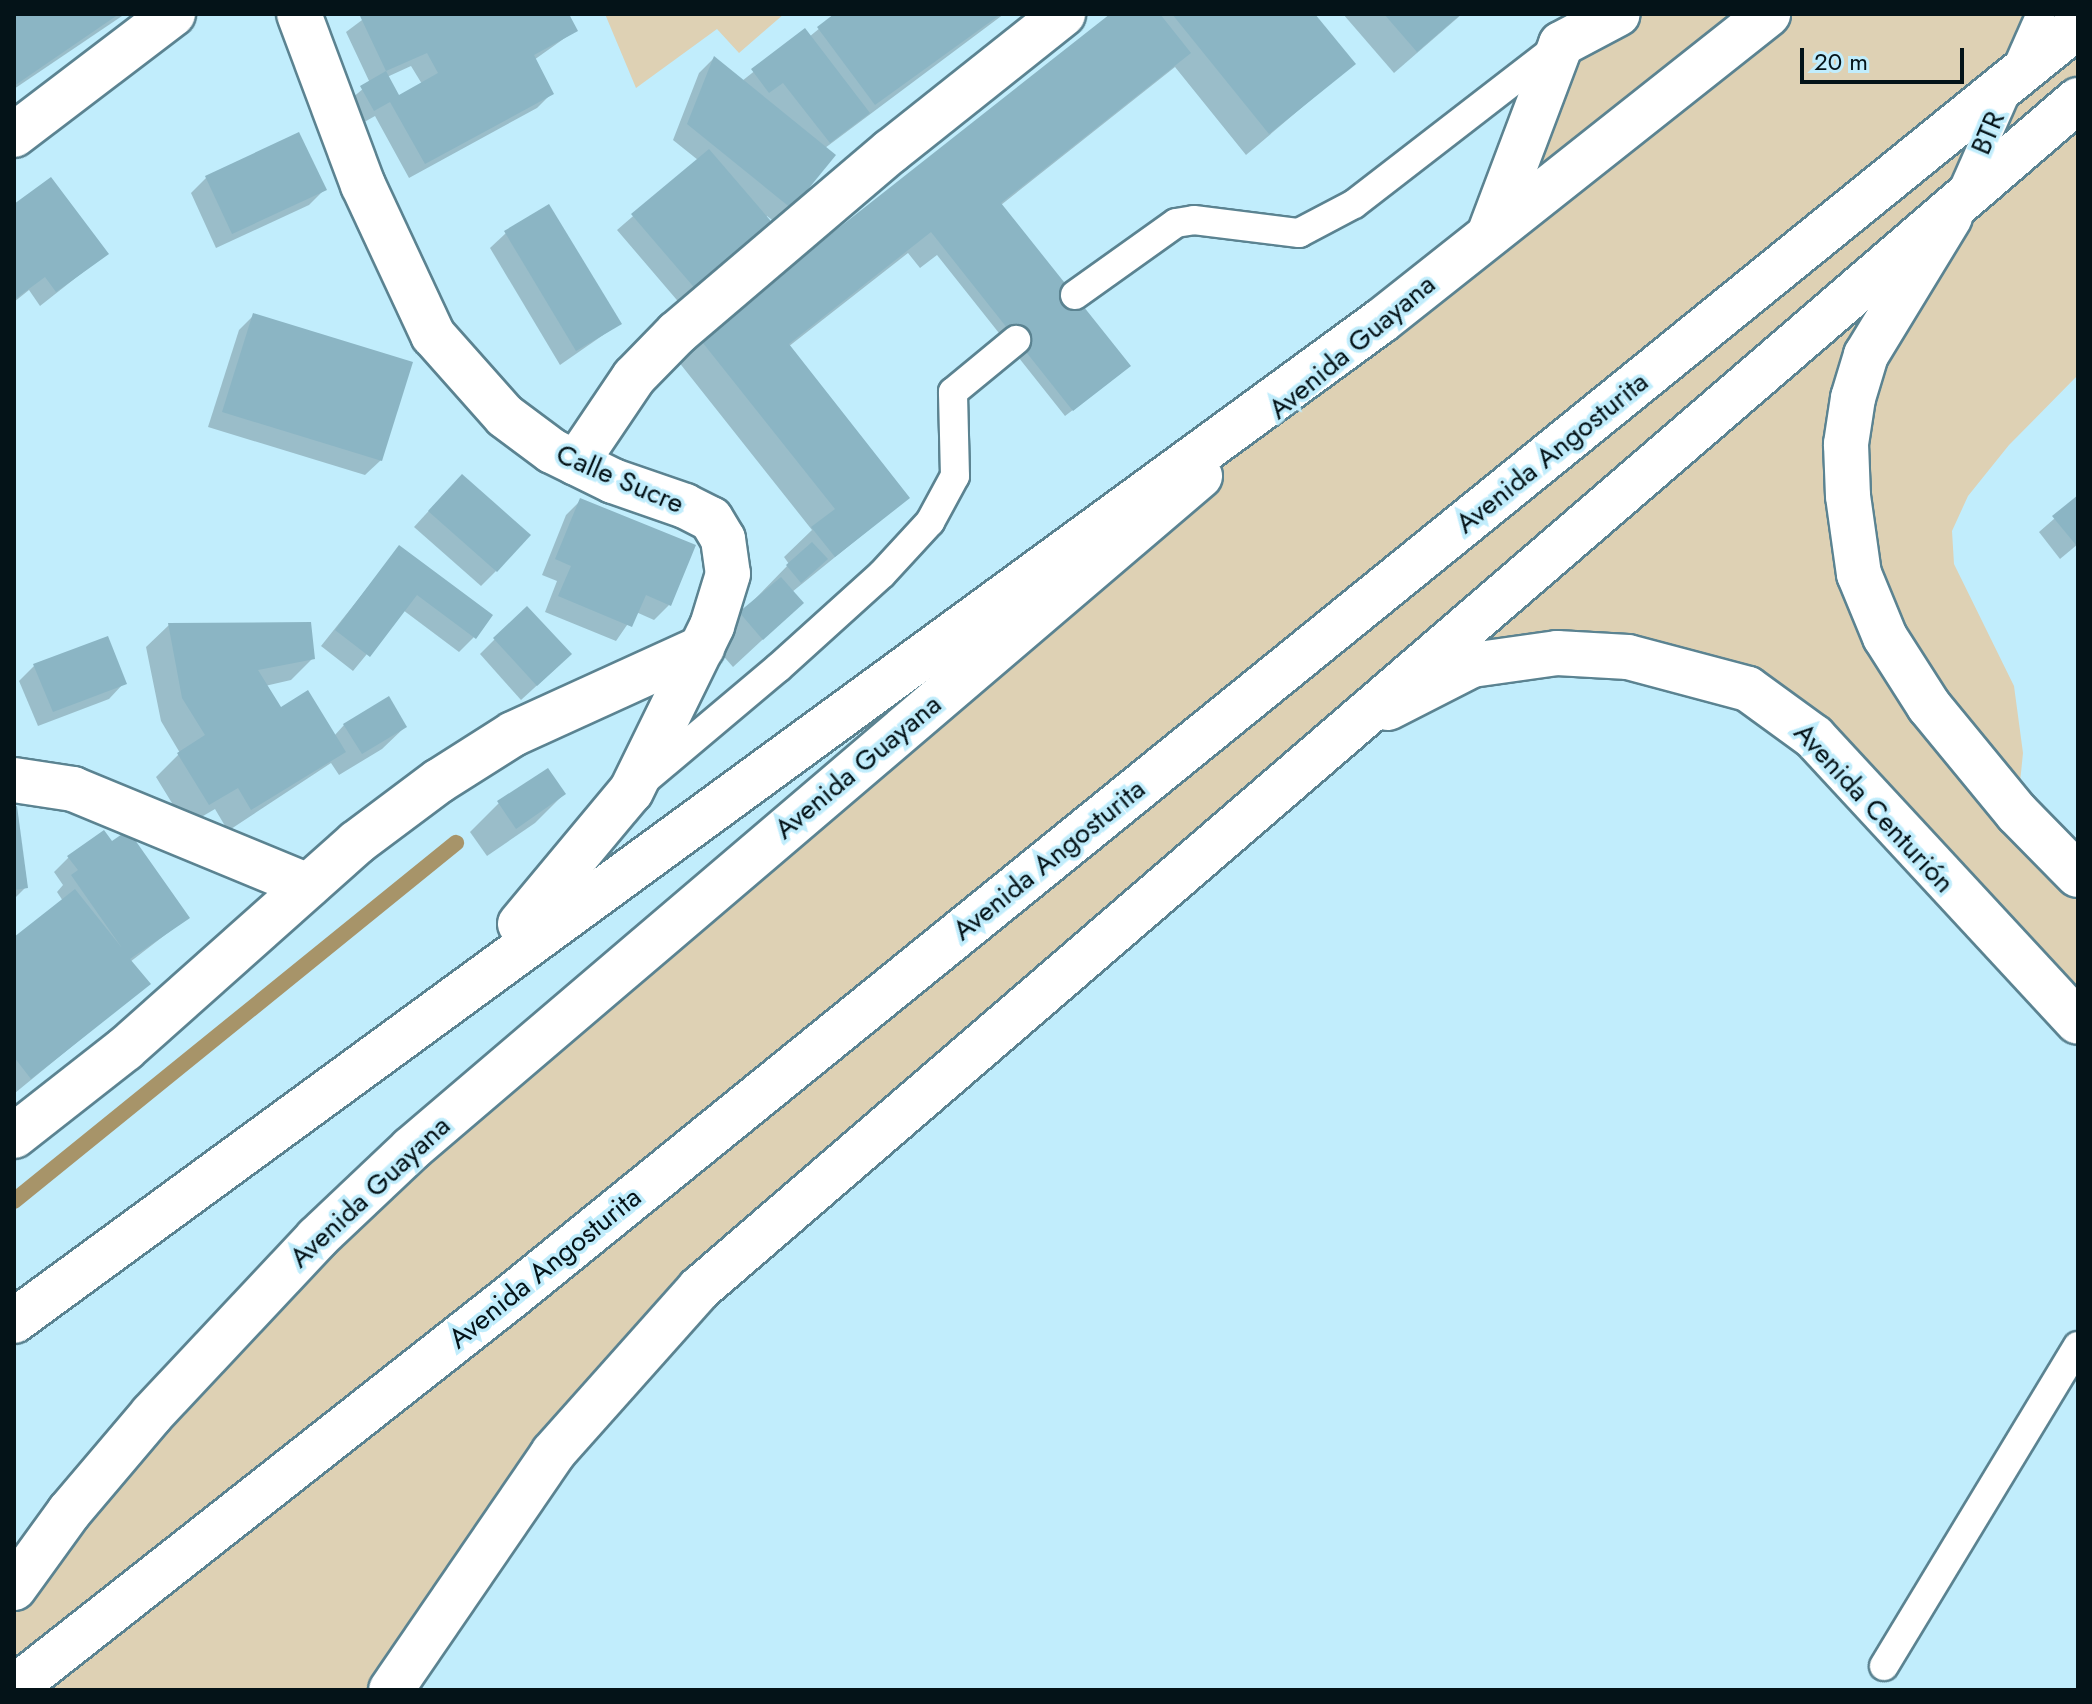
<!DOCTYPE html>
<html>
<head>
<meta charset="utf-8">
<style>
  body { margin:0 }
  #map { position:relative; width:2092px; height:1704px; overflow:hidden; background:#c1edfc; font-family:Jost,sans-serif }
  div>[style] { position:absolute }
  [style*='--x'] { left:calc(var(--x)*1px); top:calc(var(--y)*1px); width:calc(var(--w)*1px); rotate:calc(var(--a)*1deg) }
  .green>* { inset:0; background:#ded1b4 }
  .shadow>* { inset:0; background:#0003 }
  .stream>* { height:16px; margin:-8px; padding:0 8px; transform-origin:8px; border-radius:8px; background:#a79469 }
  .building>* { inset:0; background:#8bb5c4 }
  .roads { filter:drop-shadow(2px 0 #5b8391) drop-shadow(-2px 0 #5b8391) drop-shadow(0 2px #5b8391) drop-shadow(0 -2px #5b8391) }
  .service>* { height:28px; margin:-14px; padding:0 14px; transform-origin:14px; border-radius:14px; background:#fff }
  .minor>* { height:44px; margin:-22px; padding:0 22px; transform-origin:22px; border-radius:22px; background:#fff }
  .primary>* { height:44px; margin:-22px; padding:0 22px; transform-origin:22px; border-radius:22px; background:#fff }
  .trunk>* { height:44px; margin:-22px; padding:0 22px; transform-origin:22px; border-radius:22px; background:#fff }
  .motorway>* { height:44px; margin:-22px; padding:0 22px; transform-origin:22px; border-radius:22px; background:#fff }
  span { translate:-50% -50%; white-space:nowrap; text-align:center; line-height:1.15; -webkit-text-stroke:7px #c1edfc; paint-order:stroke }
  .street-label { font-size:28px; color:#041318 }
  .frame { position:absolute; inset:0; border:16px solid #041318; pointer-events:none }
  .scale { position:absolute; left:1800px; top:48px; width:164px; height:36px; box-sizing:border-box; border:4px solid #041318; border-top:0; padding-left:10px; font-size:24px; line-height:28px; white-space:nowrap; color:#041318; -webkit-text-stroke:6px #c1edfc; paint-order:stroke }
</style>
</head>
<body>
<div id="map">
  <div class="green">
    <div style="clip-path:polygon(605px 14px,784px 14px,739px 53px,717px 29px,636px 88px)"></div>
    <div style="clip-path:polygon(1577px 14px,2078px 14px,2078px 375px,2009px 445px,1968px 496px,1952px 531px,1954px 564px,2014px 686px,2023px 753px,2017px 812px,2078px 875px,2078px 1022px,1814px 737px,1672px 666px,1438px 680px,699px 1289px,391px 1690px,14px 1690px,14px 1588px,317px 1238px,1489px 234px)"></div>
  </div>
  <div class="shadow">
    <div style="clip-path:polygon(14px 14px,125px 14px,14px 89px)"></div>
    <div style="clip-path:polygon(evenodd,370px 14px,566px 14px,576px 30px,534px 60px,552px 93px,537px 108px,409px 178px,375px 116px,359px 125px,346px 103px,370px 83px,346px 32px,370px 14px,411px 66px,422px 84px,398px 97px,387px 77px,411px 66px)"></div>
    <div style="clip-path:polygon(837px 14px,1004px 14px,825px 148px,790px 208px,776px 223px,767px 216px,682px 306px,617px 230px,698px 160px,673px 140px,699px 73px,714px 58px,742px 81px,805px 31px,809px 37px)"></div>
    <div style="clip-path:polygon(1113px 14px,1313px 14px,1353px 64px,1246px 155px,1175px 67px,1001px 205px,1121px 373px,1065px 416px,937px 255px,920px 268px,908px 253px,788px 347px,908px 498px,792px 592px,802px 603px,733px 667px,712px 643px,789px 564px,784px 557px,812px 530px,678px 361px)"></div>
    <div style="clip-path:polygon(1343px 14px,1462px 14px,1394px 73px)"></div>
    <div style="clip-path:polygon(298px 135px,324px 190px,309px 205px,216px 248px,191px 193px,206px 178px)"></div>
    <div style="clip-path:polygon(14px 207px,106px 254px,40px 306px,29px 290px,14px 302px)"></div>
    <div style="clip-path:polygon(506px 233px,619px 324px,560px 365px,490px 248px)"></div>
    <div style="clip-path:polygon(254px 315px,381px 460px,365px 475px,208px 427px,239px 330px)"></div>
    <div style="clip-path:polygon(447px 491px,496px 571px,481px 586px,414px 527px)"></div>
    <div style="clip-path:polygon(2078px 498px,2078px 544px,2060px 559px,2039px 532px)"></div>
    <div style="clip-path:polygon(581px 500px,669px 605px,654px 620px,636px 612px,616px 641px,545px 612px,557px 581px,542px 575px,566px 515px)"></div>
    <div style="clip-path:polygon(400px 547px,474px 637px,459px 652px,403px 610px,353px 671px,321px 646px)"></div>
    <div style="clip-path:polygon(169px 625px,313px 658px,291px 680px,265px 686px,281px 710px,334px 736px,344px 725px,405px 727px,382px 749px,339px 775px,331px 763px,228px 831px,215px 809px,186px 826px,156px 777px,180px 753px,161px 721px,146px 647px)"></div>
    <div style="clip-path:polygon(495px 639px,555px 669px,521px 700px,480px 654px)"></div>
    <div style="clip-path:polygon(34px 666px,124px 683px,109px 699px,38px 726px,19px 681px)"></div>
    <div style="clip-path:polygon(564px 794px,535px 823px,487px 856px,470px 832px,499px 803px)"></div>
    <div style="clip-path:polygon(14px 809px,26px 887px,14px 899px)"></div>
    <div style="clip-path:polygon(112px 843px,187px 918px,130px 962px,148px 984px,15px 1093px,14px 940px,63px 901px,57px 892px,63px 885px,54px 872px,69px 857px)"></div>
  </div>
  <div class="stream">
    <div style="--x:14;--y:1201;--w:569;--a:-39.01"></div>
  </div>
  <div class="building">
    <div style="clip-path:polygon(14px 14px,119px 14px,14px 86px)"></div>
    <div style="clip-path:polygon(364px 14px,569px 14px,578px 31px,534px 55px,554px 94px,425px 164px,390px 102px,374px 111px,360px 86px,386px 71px,399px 95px,438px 73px,427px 53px,386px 71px,360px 16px)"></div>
    <div style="clip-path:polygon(834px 14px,1001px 14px,875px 105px,817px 27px)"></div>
    <div style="clip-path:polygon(1110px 14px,1160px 14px,1191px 53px,1001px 203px,1131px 366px,1073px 411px,931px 232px,789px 344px,910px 498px,835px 557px,811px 527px,835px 509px,699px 338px)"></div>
    <div style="clip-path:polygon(1172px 14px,1315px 14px,1356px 64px,1269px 134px)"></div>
    <div style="clip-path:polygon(1384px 14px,1461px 14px,1417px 52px)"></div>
    <div style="clip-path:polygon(805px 28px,870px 113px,830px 143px,783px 83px,769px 93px,751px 69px)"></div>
    <div style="clip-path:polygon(714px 56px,836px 155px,792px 209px,687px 124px)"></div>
    <div style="clip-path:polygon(299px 132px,327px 190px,232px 234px,205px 176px)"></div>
    <div style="clip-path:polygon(709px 149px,776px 227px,698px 292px,631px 214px)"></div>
    <div style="clip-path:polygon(51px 177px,109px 254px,56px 292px,45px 277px,14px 300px,14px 204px)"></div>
    <div style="clip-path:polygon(549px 204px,622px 324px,576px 351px,504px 231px)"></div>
    <div style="clip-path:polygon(253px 313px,413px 362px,382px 461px,222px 412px)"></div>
    <div style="clip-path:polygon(462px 474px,531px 535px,497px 572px,428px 511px)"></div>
    <div style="clip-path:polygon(2078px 495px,2078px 543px,2076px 545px,2052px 516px)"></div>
    <div style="clip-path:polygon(580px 498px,696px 545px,671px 606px,646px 595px,632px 627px,558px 596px,571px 566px,555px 559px)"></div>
    <div style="clip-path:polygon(812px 542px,828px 559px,801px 583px,786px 565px)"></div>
    <div style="clip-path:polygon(399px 545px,493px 615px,476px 639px,417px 595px,370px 657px,335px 630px)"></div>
    <div style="clip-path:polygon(781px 577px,804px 603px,763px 640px,739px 612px)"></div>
    <div style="clip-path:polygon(527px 606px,572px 654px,537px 686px,493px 638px)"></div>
    <div style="clip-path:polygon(311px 622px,315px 659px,258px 670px,281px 707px,308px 690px,346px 752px,251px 810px,238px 788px,209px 805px,177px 753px,205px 735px,182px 698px,168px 623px)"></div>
    <div style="clip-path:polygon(108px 636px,127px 684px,53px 712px,33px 664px)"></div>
    <div style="clip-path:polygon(389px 696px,407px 727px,362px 754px,343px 724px)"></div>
    <div style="clip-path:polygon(548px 768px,566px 794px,516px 829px,497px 801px)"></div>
    <div style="clip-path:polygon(17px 806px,28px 888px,14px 890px,14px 807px)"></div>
    <div style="clip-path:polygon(104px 830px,112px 841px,128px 830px,190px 918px,130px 959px,151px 984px,31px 1079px,14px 1057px,14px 937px,75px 889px,122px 948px,71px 875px,78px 870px,67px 856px)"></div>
  </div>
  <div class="roads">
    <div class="service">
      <div style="--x:1962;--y:192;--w:195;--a:-66.1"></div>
      <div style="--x:1075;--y:295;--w:124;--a:-35.5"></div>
      <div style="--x:1176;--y:223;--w:18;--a:-9"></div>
      <div style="--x:1194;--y:220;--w:106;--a:7.1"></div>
      <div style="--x:1299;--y:233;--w:62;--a:-27.8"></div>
      <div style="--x:1354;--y:204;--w:257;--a:-37.7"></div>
      <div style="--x:646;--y:779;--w:172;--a:-40.1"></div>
      <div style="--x:778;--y:668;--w:140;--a:-42.1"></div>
      <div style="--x:882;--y:574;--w:71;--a:-47.3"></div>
      <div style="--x:930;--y:522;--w:52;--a:-61.5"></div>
      <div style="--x:955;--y:476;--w:84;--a:-91.4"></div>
      <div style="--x:953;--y:392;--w:82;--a:-39.5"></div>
      <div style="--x:1884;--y:1666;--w:374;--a:-58.8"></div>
    </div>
    <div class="minor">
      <div style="--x:299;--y:14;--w:183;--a:69.5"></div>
      <div style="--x:363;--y:185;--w:166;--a:65"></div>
      <div style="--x:433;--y:335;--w:108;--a:48.4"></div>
      <div style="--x:505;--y:416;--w:59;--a:36.7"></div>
      <div style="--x:552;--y:451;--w:68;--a:26.2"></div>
      <div style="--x:613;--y:481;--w:76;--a:19.1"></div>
      <div style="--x:685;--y:506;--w:29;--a:27"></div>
      <div style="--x:711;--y:519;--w:23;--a:59"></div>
      <div style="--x:723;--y:539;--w:35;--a:82"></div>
      <div style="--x:728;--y:574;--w:54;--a:107.1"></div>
      <div style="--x:712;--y:626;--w:184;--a:116.1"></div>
      <div style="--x:14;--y:135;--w:200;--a:-37.3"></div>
      <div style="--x:1950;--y:217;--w:162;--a:121.3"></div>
      <div style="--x:1866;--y:355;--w:45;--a:106.8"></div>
      <div style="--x:1853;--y:398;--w:47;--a:98.7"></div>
      <div style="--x:1846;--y:444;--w:52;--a:87.8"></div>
      <div style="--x:1848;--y:496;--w:79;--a:82"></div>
      <div style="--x:1859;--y:574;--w:68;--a:67.6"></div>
      <div style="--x:1885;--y:637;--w:82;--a:57.5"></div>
      <div style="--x:1929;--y:706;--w:139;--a:50.6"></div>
      <div style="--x:2017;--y:813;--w:87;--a:45.5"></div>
      <div style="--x:576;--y:463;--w:104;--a:-56"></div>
      <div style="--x:634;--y:377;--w:62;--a:-45.7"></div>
      <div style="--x:677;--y:333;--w:281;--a:-40.4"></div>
      <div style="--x:891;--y:151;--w:220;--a:-38.5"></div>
      <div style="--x:1388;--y:708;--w:94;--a:-27.1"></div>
      <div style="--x:1472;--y:665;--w:86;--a:-8"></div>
      <div style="--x:1557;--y:653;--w:71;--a:3.2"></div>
      <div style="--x:1628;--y:657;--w:124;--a:14.9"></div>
      <div style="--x:1748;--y:689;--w:82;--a:36"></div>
      <div style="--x:1814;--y:737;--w:388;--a:47.2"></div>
      <div style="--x:14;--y:780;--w:60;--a:8.7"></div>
      <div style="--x:73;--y:789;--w:254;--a:22.4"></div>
      <div style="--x:14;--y:1136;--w:141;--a:-38.1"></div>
      <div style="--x:125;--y:1049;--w:310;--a:-41.7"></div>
      <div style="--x:356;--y:843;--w:104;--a:-36.8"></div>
      <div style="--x:439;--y:781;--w:88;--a:-32.4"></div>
      <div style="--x:513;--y:734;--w:208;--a:-24.5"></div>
    </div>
    <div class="primary">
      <div style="--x:14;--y:1588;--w:94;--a:-54.1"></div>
      <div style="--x:69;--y:1512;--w:128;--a:-49.7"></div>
      <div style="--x:152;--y:1414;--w:241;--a:-46.8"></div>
      <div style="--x:317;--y:1238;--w:129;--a:-43.4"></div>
      <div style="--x:411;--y:1149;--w:1037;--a:-40.46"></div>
      <div style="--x:391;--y:1690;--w:287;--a:-55.6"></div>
      <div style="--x:553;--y:1453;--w:220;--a:-48.3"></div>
      <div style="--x:699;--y:1289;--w:1821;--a:-40.77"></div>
    </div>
    <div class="trunk">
      <div style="--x:1490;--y:232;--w:201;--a:-69.3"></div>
      <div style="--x:1561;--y:44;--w:64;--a:-27.8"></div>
      <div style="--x:1381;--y:321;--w:494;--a:-38.4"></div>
    </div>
    <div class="motorway">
      <div style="--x:520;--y:924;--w:173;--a:-50.2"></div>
      <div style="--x:14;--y:1321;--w:1694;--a:-36.19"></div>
      <div style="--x:14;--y:1688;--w:635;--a:-38.22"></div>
      <div style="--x:513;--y:1295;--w:2015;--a:-39.04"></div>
    </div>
  </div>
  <div class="street-label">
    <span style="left:1988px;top:133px;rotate:-67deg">BTR</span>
    <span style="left:1352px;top:347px;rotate:-40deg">Avenida Guayana</span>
    <span style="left:1552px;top:453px;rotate:-39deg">Avenida Angosturita</span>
    <span style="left:620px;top:479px;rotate:23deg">Calle Sucre</span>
    <span style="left:858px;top:767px;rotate:-40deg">Avenida Guayana</span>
    <span style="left:1874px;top:808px;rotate:47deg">Avenida Centurión</span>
    <span style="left:1049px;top:860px;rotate:-39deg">Avenida Angosturita</span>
    <span style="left:370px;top:1192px;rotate:-43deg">Avenida Guayana</span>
    <span style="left:545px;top:1268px;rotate:-39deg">Avenida Angosturita</span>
  </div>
  <div class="frame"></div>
  <div class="scale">20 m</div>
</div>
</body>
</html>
